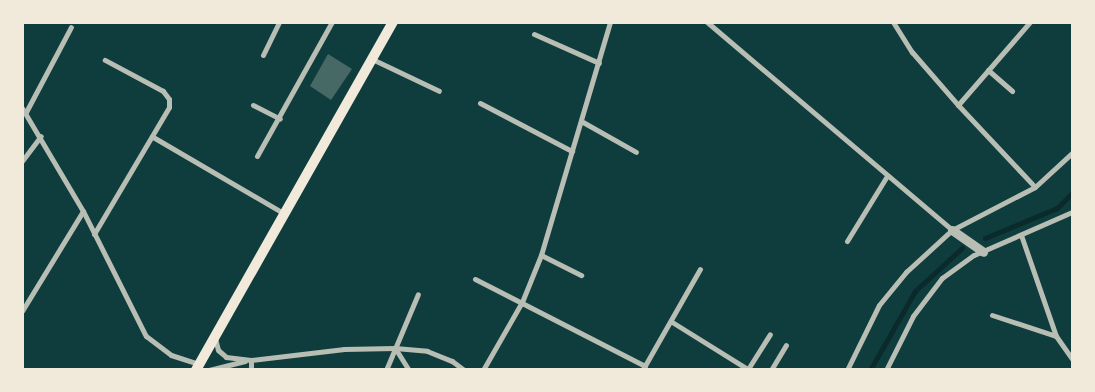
<!DOCTYPE html>
<html>
<head>
<meta charset="utf-8">
<style>
  body { margin:0 }
  #map { position:relative; width:1095px; height:392px; overflow:hidden; background:#0f3d3e; font-family:Figtree,sans-serif }
  div>[style] { position:absolute }
  [style*='--x'] { left:calc(var(--x)*1px); top:calc(var(--y)*1px); width:calc(var(--w)*1px); rotate:calc(var(--a)*1deg) }
  .stream>* { height:5px; margin:-2.5px; padding:0 2.5px; transform-origin:2.5px; border-radius:2.5px; background:#0a2a2b }
  .building>* { inset:0; background:#486865 }
  .minor>* { height:5px; margin:-2.5px; padding:0 2.5px; transform-origin:2.5px; border-radius:2.5px; background:#b8beb3 }
  .tertiary>* { height:9px; margin:-4.5px; padding:0 4.5px; transform-origin:4.5px; border-radius:4.5px; background:#b8beb3 }
  .secondary>* { height:10px; margin:-5px; padding:0 5px; transform-origin:5px; border-radius:5px; background:#f1e9da }
  span { translate:-50% -50%; white-space:nowrap; text-align:center; line-height:1.15; -webkit-text-stroke:4px #f1e9da; paint-order:stroke }
  .frame { position:absolute; inset:0; border:24px solid #f1e9da; pointer-events:none }
</style>
</head>
<body>
<div id="map">
  <div class="stream">
    <div style="--x:985;--y:238;--w:78;--a:-22.6"></div>
    <div style="--x:1057;--y:208;--w:21;--a:-45"></div>
    <div style="--x:870;--y:370;--w:91;--a:-60.3"></div>
    <div style="--x:915;--y:291;--w:64;--a:-42.5"></div>
  </div>
  <div class="building">
    <div style="clip-path:polygon(328px 54px,352px 69px,331px 100px,310px 86px)"></div>
  </div>
  <div class="minor">
    <div style="--x:707;--y:22;--w:321;--a:40.3"></div>
    <div style="--x:893;--y:22;--w:36;--a:58"></div>
    <div style="--x:912;--y:52;--w:70;--a:49"></div>
    <div style="--x:958;--y:105;--w:112;--a:46.8"></div>
    <div style="--x:534;--y:34;--w:71;--a:24"></div>
    <div style="--x:263;--y:55;--w:37;--a:-64"></div>
    <div style="--x:372;--y:59;--w:74;--a:25.5"></div>
    <div style="--x:988;--y:70;--w:32;--a:41"></div>
    <div style="--x:480;--y:103;--w:104;--a:27.6"></div>
    <div style="--x:253;--y:105;--w:30;--a:27"></div>
    <div style="--x:958;--y:105;--w:110;--a:-49.1"></div>
    <div style="--x:22;--y:108;--w:120;--a:59.4"></div>
    <div style="--x:83;--y:211;--w:140;--a:63.3"></div>
    <div style="--x:146;--y:336;--w:31;--a:37"></div>
    <div style="--x:171;--y:355;--w:28;--a:18"></div>
    <div style="--x:26;--y:112;--w:96;--a:-62.1"></div>
    <div style="--x:581;--y:121;--w:63;--a:29.4"></div>
    <div style="--x:153;--y:137;--w:151;--a:30.3"></div>
    <div style="--x:257;--y:156;--w:154;--a:-60.8"></div>
    <div style="--x:22;--y:161;--w:31;--a:-53"></div>
    <div style="--x:94;--y:234;--w:147;--a:-59.4"></div>
    <div style="--x:169;--y:107;--w:8;--a:-90"></div>
    <div style="--x:169;--y:99;--w:10;--a:-127"></div>
    <div style="--x:163;--y:91;--w:66;--a:-151.9"></div>
    <div style="--x:1021;--y:235;--w:107;--a:70.9"></div>
    <div style="--x:1056;--y:336;--w:28;--a:55"></div>
    <div style="--x:847;--y:241;--w:76;--a:-58.4"></div>
    <div style="--x:541;--y:255;--w:45;--a:26.6"></div>
    <div style="--x:475;--y:279;--w:191;--a:27.1"></div>
    <div style="--x:22;--y:311;--w:117;--a:-58.6"></div>
    <div style="--x:992;--y:315;--w:67;--a:18.2"></div>
    <div style="--x:672;--y:322;--w:91;--a:31.9"></div>
    <div style="--x:215;--y:338;--w:12;--a:76"></div>
    <div style="--x:218;--y:350;--w:11;--a:41"></div>
    <div style="--x:226;--y:357;--w:25;--a:7"></div>
    <div style="--x:251;--y:360;--w:94;--a:-6.7"></div>
    <div style="--x:344;--y:349;--w:51;--a:-1.1"></div>
    <div style="--x:395;--y:348;--w:32;--a:5"></div>
    <div style="--x:427;--y:351;--w:27;--a:22"></div>
    <div style="--x:452;--y:361;--w:15;--a:37"></div>
    <div style="--x:395;--y:348;--w:26;--a:58"></div>
    <div style="--x:251;--y:360;--w:10;--a:90"></div>
    <div style="--x:643;--y:369;--w:115;--a:-60.3"></div>
    <div style="--x:748;--y:369;--w:41;--a:-57.8"></div>
    <div style="--x:209;--y:370;--w:37;--a:-14"></div>
    <div style="--x:386;--y:370;--w:82;--a:-67.2"></div>
    <div style="--x:483;--y:370;--w:78;--a:-60.2"></div>
    <div style="--x:522;--y:302;--w:51;--a:-68"></div>
    <div style="--x:541;--y:255;--w:243;--a:-73.5"></div>
    <div style="--x:771;--y:370;--w:29;--a:-59"></div>
    <div style="--x:847;--y:370;--w:72;--a:-63.8"></div>
    <div style="--x:879;--y:305;--w:43;--a:-50.7"></div>
    <div style="--x:906;--y:272;--w:62;--a:-42.4"></div>
    <div style="--x:952;--y:230;--w:93;--a:-27.4"></div>
    <div style="--x:1035;--y:187;--w:50;--a:-42.6"></div>
    <div style="--x:886;--y:370;--w:60;--a:-63.4"></div>
    <div style="--x:913;--y:316;--w:48;--a:-52.7"></div>
    <div style="--x:942;--y:278;--w:39;--a:-36"></div>
    <div style="--x:974;--y:255;--w:107;--a:-23.7"></div>
  </div>
  <div class="tertiary">
    <div style="--x:952;--y:230;--w:38;--a:35"></div>
  </div>
  <div class="secondary">
    <div style="--x:196;--y:370;--w:400;--a:-60.5"></div>
  </div>
  <div class="frame"></div>
</div>
</body>
</html>
